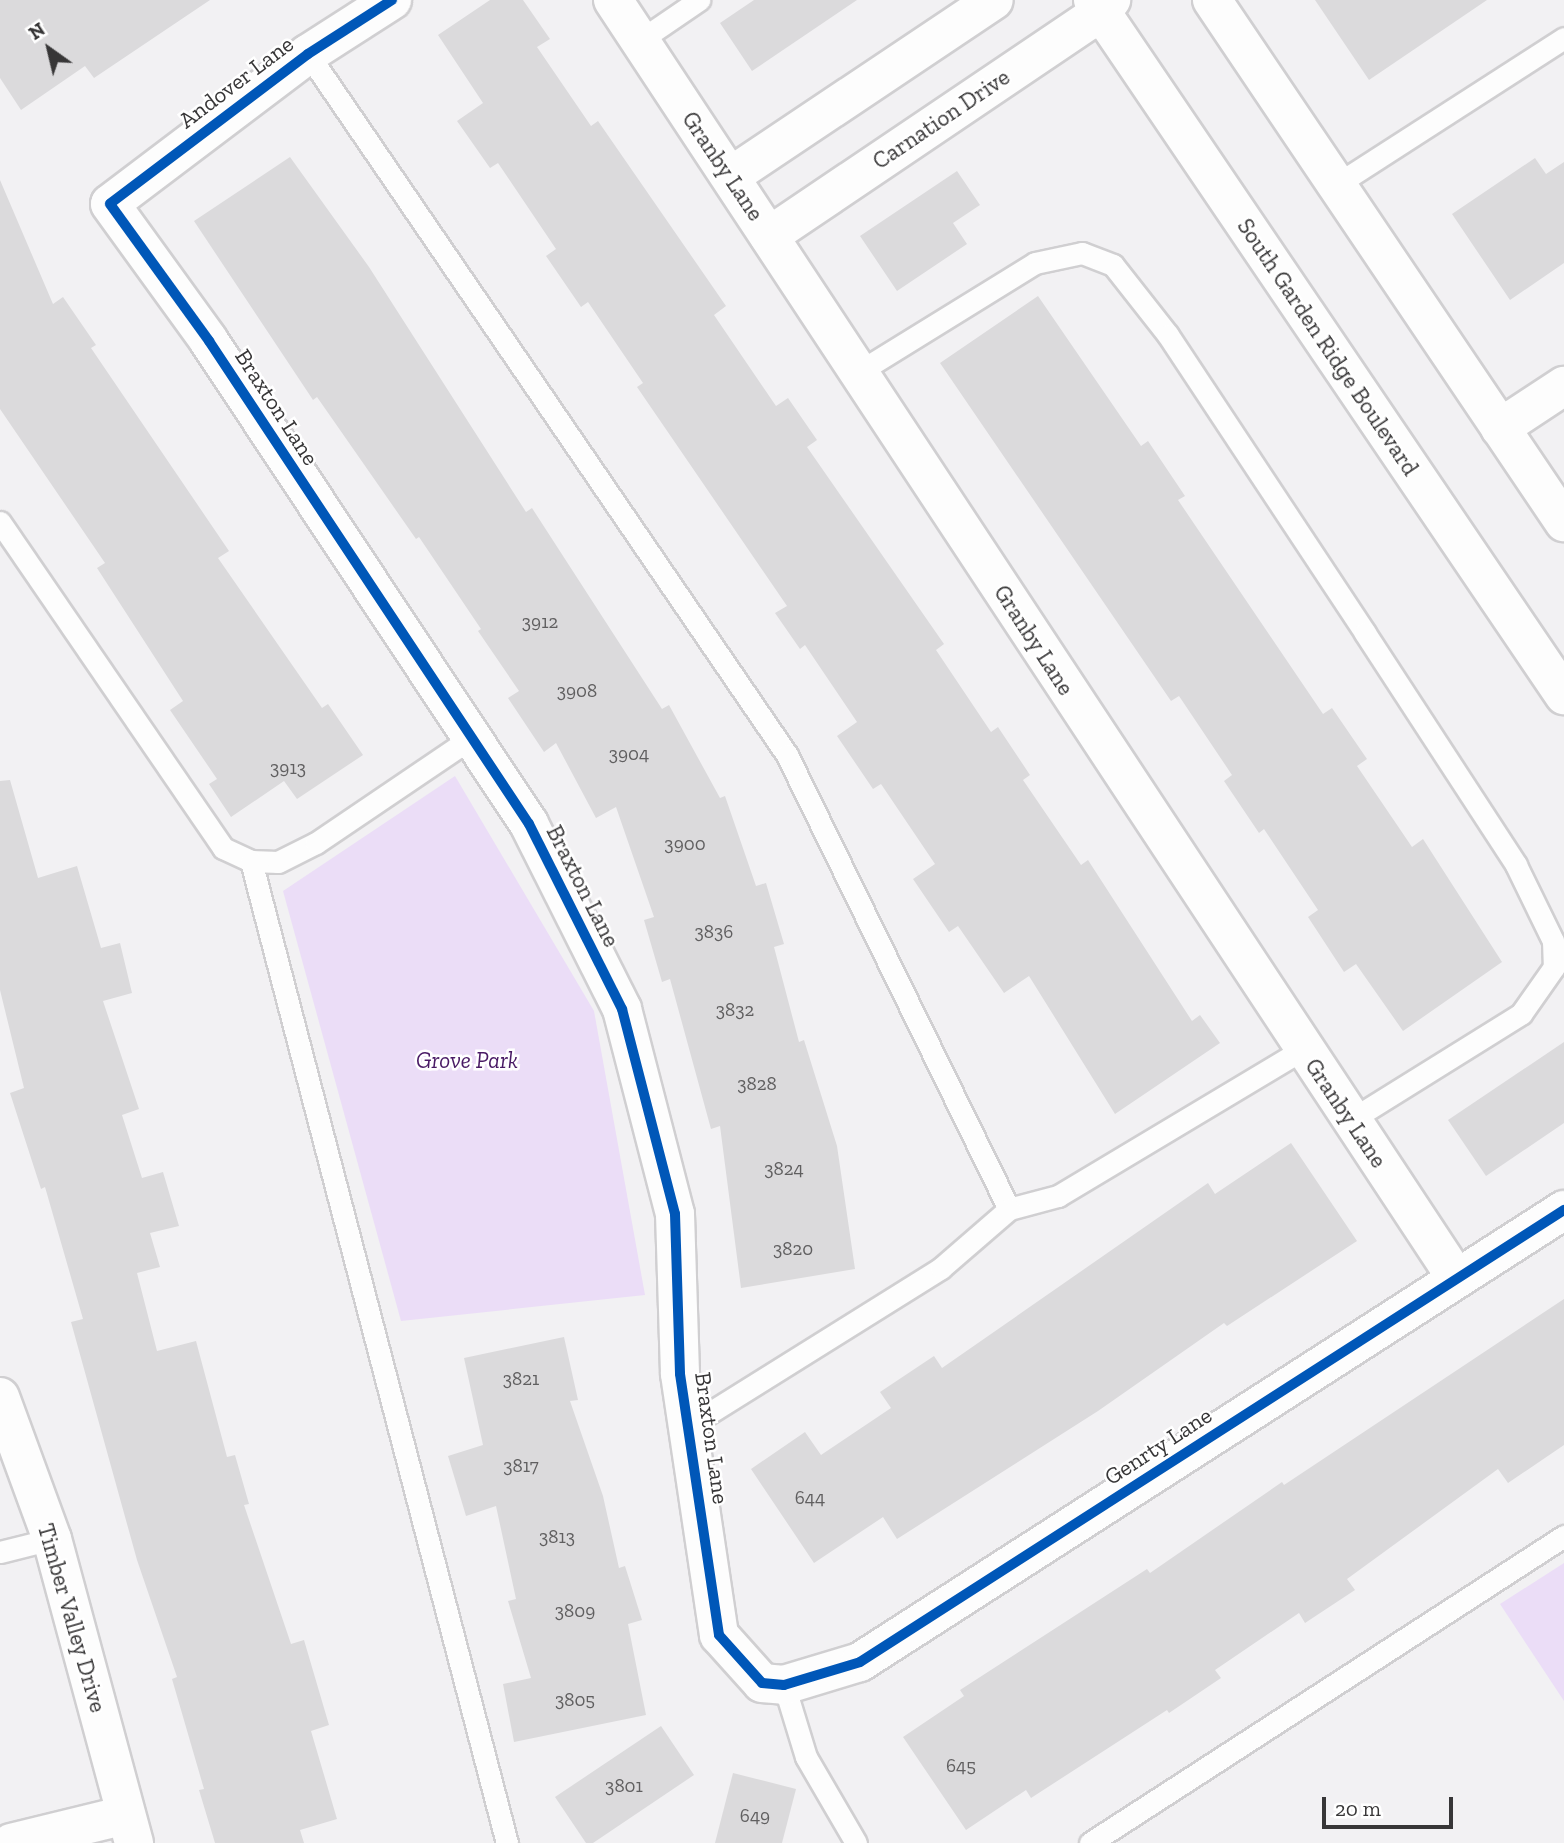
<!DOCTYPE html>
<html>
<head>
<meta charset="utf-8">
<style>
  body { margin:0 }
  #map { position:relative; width:1564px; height:1843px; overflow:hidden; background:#f2f1f3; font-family:"Zilla Slab",serif }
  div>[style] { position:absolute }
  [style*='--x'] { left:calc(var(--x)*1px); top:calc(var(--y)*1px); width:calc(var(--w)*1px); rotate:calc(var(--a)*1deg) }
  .green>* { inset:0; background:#ebddf7 }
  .building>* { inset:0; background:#dbdadc }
  .roads { filter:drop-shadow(2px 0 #d0cfd1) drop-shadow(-2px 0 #d0cfd1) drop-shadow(0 2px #d0cfd1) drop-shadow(0 -2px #d0cfd1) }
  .service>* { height:21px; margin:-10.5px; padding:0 10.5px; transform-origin:10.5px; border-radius:10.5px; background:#fdfdfd }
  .minor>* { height:38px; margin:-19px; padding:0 19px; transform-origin:19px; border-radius:19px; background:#fdfdfd }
  .secondary>* { height:38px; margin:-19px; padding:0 19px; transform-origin:19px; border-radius:19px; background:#fdfdfd }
  .cycleway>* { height:10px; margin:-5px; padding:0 5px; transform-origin:5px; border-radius:5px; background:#0057b8 }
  span { translate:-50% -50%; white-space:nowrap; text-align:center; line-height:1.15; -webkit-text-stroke:5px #fff; paint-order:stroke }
  .number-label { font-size:19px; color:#605f60 }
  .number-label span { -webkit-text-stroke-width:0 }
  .street-label { font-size:23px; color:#373637 }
  .park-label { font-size:23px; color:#491a65; font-style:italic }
  .north { position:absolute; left:14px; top:14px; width:70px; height:70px; -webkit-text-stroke:5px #fff; paint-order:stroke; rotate:326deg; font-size:19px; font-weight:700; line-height:28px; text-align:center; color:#373637 }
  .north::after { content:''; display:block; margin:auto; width:24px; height:32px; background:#373637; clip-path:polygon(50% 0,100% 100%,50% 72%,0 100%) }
  .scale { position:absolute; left:1322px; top:1797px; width:131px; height:32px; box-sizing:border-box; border:4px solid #373637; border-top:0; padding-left:9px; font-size:21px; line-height:24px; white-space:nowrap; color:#373637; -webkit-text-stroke:5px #fff; paint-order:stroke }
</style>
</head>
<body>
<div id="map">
  <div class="green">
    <div style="clip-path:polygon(455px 776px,594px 1011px,645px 1295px,401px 1321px,283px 891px)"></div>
    <div style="clip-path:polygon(1564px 1563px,1564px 1701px,1500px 1604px)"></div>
  </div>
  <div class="building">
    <div style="clip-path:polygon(0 0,210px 0,94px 78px,85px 66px,21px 110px,0 78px)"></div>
    <div style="clip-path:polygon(490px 0,523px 0,550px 39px,537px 47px,591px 126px,598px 121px,726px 306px,714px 315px,776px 406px,788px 398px,817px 440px,807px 447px,944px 644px,936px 650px,991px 732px,998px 727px,1030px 775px,1023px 780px,1081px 865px,1088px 860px,1192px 1021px,1200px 1015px,1220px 1043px,1115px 1114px,1029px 976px,1004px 993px,958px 926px,949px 932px,913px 879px,935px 864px,881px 784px,873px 789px,837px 736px,857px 722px,805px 645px,800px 649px,775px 613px,787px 606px,637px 387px,643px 383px,588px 302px,581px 307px,546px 256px,556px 249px,498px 163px,490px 168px,457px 121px,483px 103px,438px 35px)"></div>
    <div style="clip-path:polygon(754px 0,857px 0,752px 71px,720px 23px)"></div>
    <div style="clip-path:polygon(1315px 0,1487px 0,1369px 80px)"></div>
    <div style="clip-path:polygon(290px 157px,369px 267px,526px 512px,532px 508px,662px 709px,669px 705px,720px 798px,725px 796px,756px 886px,766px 883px,784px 944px,774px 947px,799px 1042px,804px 1040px,837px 1146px,855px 1269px,741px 1288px,720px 1126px,711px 1129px,670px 979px,662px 982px,644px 920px,654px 917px,616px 807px,596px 818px,556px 743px,544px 752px,508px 698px,519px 691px,478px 631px,481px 629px,419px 537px,416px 539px,317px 397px,313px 400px,194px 221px)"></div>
    <div style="clip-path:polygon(1535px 158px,1546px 174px,1564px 162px,1564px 263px,1510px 300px,1452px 214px)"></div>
    <div style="clip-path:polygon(957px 171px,980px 205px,953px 223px,967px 244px,897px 291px,860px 236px)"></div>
    <div style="clip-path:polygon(0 180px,53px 304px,63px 297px,96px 345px,91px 348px,229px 551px,218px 558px,322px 708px,328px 704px,363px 755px,297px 799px,284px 781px,231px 817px,209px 784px,217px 779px,170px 710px,183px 701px,97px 568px,105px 563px,0 409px)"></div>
    <div style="clip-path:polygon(1038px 296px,1141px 446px,1148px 441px,1185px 496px,1178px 500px,1323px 714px,1332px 708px,1367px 759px,1357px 766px,1412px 847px,1423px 839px,1502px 962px,1403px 1031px,1356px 964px,1344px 972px,1308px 917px,1318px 910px,1264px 829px,1259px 833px,1224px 781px,1232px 775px,1179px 696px,1171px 701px,940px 363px)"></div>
    <div style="clip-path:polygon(10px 780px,38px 878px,77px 866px,101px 948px,120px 943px,132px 993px,103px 1001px,139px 1109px,122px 1115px,142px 1178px,163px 1172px,179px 1226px,150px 1233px,160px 1267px,137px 1273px,157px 1351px,196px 1341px,227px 1457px,235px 1455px,249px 1504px,244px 1505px,291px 1644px,304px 1640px,329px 1725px,311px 1731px,337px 1819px,300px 1830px,304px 1843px,215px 1843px,199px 1790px,204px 1789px,172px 1679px,177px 1677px,137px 1560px,71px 1322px,83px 1319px,45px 1187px,41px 1189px,10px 1093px,24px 1088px,0 990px,0 781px)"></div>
    <div style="clip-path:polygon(1564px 1042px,1564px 1123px,1486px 1176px,1448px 1120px)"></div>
    <div style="clip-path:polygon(1291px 1143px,1357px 1241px,1227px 1326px,1224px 1323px,1098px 1411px,897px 1539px,883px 1517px,814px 1563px,751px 1469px,805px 1432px,821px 1455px,891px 1408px,880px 1392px,934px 1356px,942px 1368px,1208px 1183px,1215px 1194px)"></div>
    <div style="clip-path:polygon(1564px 1299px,1564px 1445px,1508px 1483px,1498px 1469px,1347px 1579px,1355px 1590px,1305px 1623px,1299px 1613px,1215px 1670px,1221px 1678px,1169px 1713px,1167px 1710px,1031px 1798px,1026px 1790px,966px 1830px,903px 1737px,964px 1696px,960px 1690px,1147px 1569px,1150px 1573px,1282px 1482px,1284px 1485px)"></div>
    <div style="clip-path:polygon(564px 1337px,578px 1400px,570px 1401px,603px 1496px,619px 1568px,625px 1566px,642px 1620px,628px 1624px,646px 1715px,514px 1742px,503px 1684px,531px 1678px,508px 1601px,516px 1599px,496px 1506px,466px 1516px,448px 1456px,483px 1445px,464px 1358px)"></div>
    <div style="clip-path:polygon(661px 1726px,694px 1775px,593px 1843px,586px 1843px,555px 1797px)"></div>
    <div style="clip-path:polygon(733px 1773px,796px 1789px,782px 1843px,715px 1843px)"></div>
  </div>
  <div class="roads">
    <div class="service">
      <div style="--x:639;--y:41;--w:73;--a:-34.3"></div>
      <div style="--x:308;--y:54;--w:849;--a:55.65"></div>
      <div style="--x:787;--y:755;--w:505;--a:63.94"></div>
      <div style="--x:1009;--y:1209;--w:51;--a:-14.9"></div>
      <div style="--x:1058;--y:1196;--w:287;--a:-30.9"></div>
      <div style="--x:1336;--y:185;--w:271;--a:-32.8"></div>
      <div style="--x:857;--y:373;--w:209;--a:-31.7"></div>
      <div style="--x:1035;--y:263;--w:48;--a:-12"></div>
      <div style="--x:1082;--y:253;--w:33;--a:21"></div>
      <div style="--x:1113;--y:265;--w:89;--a:51.8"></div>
      <div style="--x:1168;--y:335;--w:357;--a:56.5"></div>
      <div style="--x:1365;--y:633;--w:277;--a:56.9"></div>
      <div style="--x:1516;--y:865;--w:85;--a:64"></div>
      <div style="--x:1553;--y:941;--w:26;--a:88"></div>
      <div style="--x:1554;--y:967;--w:57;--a:125.1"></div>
      <div style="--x:1521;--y:1014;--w:200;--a:148.1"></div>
      <div style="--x:0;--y:522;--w:395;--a:55.6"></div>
      <div style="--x:223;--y:848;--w:31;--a:25"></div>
      <div style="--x:251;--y:861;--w:27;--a:2"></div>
      <div style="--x:278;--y:862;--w:42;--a:-26.6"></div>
      <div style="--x:316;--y:843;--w:187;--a:-34.1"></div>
      <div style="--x:251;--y:861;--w:1015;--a:75.39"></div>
      <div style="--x:690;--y:1425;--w:296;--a:-32"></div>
      <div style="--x:941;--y:1268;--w:90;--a:-40.9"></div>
      <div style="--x:0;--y:1552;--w:54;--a:-14"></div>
      <div style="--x:784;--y:1685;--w:75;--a:73"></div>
      <div style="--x:806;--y:1757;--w:99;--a:59.8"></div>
      <div style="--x:1090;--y:1843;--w:565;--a:-32.93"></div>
    </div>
    <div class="minor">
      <div style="--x:392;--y:0;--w:100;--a:147.3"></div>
      <div style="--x:308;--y:54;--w:248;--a:142.9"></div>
      <div style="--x:110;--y:204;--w:169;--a:54.1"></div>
      <div style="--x:209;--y:341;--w:579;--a:56.47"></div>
      <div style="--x:529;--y:824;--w:207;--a:63.3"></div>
      <div style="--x:622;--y:1009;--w:212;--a:75.5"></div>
      <div style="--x:675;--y:1214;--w:160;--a:88.2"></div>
      <div style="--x:680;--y:1374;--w:264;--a:81.5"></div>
      <div style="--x:719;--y:1635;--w:64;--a:48.1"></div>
      <div style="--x:762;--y:1683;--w:22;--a:5"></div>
      <div style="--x:784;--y:1685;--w:79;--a:-16.8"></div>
      <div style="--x:860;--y:1662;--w:837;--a:-32.7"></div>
      <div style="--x:613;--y:0;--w:1532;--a:56.58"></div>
      <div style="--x:731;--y:176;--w:316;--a:-33.8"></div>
      <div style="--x:769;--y:236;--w:400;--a:-34"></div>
      <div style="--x:1101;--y:12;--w:16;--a:-50"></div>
      <div style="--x:1500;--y:428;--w:77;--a:-33.3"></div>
      <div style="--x:0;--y:1397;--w:151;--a:69.9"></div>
      <div style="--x:52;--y:1539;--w:315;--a:74.9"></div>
      <div style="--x:11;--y:1843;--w:118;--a:-13.7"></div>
    </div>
    <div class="secondary">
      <div style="--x:1093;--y:0;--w:840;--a:55.87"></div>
      <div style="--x:1212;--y:0;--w:630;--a:56.01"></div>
    </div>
  </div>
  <div class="cycleway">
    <div style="--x:392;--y:0;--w:100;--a:147.3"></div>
    <div style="--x:308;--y:54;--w:248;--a:142.9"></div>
    <div style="--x:110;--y:204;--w:169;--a:54.1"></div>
    <div style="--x:209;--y:341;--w:579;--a:56.47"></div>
    <div style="--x:529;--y:824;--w:207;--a:63.3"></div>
    <div style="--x:622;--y:1009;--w:212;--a:75.5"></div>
    <div style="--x:675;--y:1214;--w:160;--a:88.2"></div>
    <div style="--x:680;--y:1374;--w:264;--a:81.5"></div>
    <div style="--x:719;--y:1635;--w:64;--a:48.1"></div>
    <div style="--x:762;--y:1683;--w:22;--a:5"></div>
    <div style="--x:784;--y:1685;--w:79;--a:-16.8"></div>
    <div style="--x:860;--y:1662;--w:837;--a:-32.7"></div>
  </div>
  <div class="number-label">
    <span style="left:540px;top:622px">3912</span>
    <span style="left:577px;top:691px">3908</span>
    <span style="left:629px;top:754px">3904</span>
    <span style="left:288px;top:768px">3913</span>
    <span style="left:685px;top:844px">3900</span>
    <span style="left:714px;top:932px">3836</span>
    <span style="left:735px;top:1010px">3832</span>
    <span style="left:757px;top:1084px">3828</span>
    <span style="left:784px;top:1169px">3824</span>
    <span style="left:793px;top:1249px">3820</span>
    <span style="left:521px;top:1379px">3821</span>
    <span style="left:521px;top:1466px">3817</span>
    <span style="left:810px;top:1498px">644</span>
    <span style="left:557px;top:1537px">3813</span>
    <span style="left:575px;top:1611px">3809</span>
    <span style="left:575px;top:1700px">3805</span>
    <span style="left:961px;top:1766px">645</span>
    <span style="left:624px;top:1786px">3801</span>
    <span style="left:755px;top:1816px">649</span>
  </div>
  <div class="street-label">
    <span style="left:236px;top:82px;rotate:-37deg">Andover Lane</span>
    <span style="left:941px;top:119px;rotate:-34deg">Carnation Drive</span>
    <span style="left:723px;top:166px;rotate:56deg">Granby Lane</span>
    <span style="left:1328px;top:347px;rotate:56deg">South Garden Ridge Boulevard</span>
    <span style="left:277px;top:407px;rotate:57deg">Braxton Lane</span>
    <span style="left:1034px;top:640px;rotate:57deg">Granby Lane</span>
    <span style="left:583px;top:886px;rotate:63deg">Braxton Lane</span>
    <span style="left:1346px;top:1113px;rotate:56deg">Granby Lane</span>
    <span style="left:712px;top:1438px;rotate:82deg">Braxton Lane</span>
    <span style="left:1158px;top:1446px;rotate:-33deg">Genrty Lane</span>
    <span style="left:72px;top:1618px;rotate:74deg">Timber Valley Drive</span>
  </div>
  <div class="park-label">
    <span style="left:467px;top:1060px">Grove Park</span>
  </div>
  <div class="north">N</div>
  <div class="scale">20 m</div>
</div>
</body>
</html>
